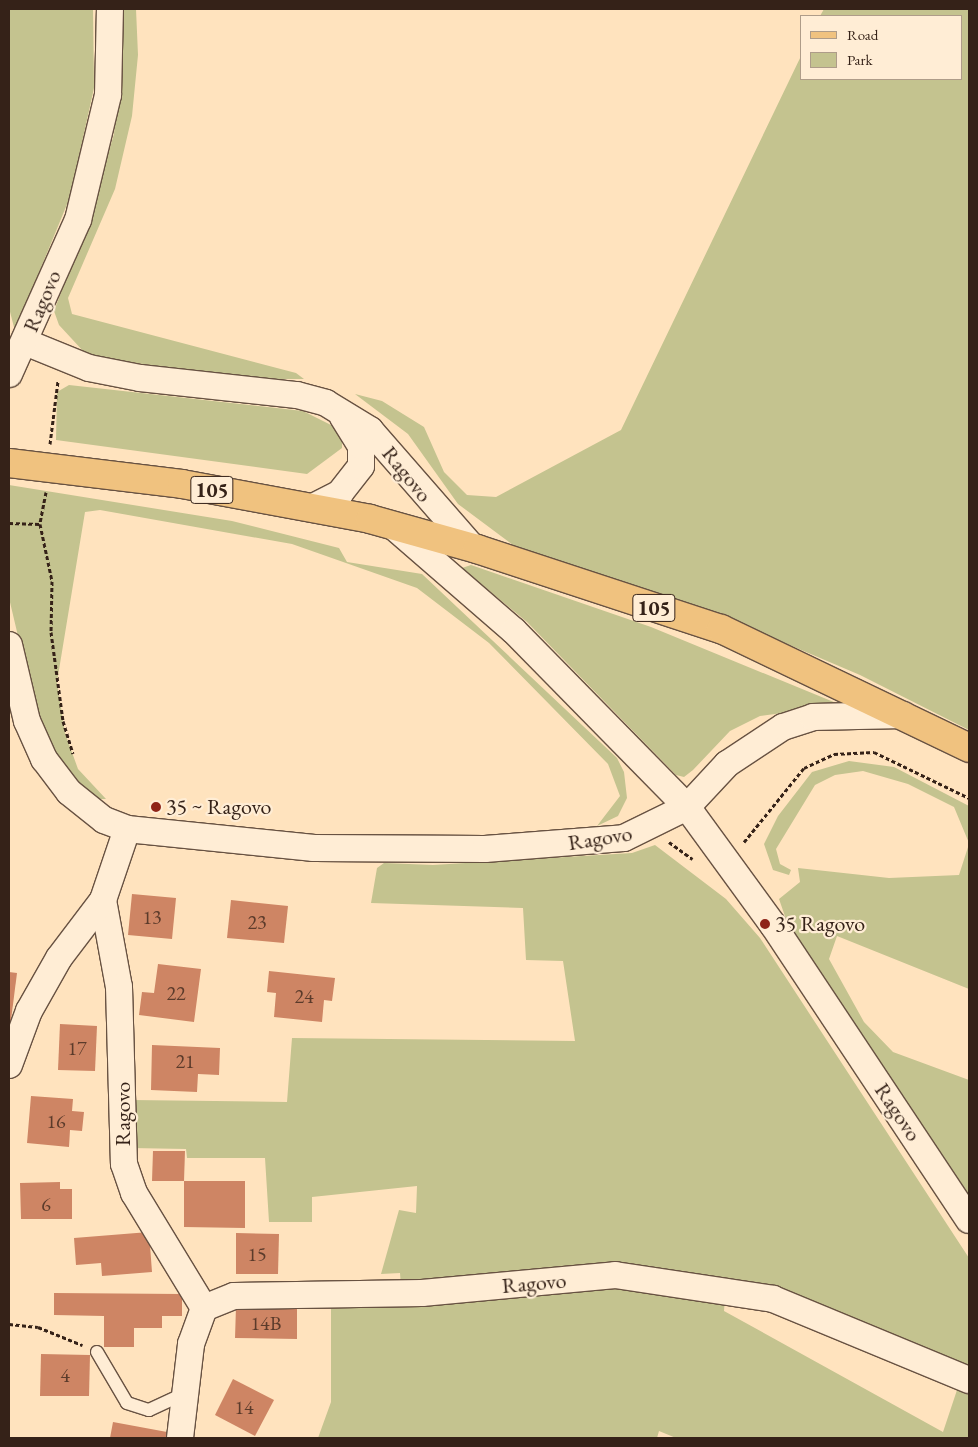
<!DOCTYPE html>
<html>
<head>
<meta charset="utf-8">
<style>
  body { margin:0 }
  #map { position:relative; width:978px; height:1447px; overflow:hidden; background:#ffe3be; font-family:"EB Garamond",serif }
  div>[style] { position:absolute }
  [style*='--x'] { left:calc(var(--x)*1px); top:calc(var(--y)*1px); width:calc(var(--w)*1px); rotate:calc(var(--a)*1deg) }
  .green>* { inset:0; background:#c4c38f }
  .building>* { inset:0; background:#ce8564 }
  .path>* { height:3px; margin-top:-1.5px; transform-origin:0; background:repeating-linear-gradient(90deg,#352218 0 4px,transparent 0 6.5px) }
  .roads { filter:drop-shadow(1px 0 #685242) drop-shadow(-1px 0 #685242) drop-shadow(0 1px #685242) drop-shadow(0 -1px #685242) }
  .lane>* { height:12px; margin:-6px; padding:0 6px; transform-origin:6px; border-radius:6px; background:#ffedd5 }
  .street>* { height:26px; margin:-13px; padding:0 13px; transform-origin:13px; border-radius:13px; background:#ffedd5 }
  .primary>* { height:28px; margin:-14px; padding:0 14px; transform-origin:14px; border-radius:14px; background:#f0c27f }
  .dots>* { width:14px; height:14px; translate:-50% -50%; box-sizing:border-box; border:2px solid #ffedd5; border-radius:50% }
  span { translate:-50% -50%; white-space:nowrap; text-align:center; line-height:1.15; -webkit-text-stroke:4.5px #ffedd5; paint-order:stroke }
  .number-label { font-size:20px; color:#5b3b2b }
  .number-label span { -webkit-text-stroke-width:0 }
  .shield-label span { padding:1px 4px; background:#ffedd5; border:1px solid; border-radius:4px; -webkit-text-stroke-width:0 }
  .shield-label { font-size:21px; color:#352218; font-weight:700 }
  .street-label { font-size:22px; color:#352218 }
  .poi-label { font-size:22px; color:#352218 }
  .left { translate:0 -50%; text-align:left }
  .frame { position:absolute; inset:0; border:10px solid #352218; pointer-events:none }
  .legend { position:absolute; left:800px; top:15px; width:162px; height:65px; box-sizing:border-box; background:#ffedd5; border:1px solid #ae9c89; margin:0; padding:6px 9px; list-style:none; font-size:15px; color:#352218 }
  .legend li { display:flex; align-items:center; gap:10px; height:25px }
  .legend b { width:25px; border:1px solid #ae9c89 }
</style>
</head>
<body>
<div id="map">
  <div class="green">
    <div style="clip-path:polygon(9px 9px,93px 9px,94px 88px,70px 197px,15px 331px,9px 308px)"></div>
    <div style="clip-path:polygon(124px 9px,136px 9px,138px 55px,132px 116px,115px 189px,68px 298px,72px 314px,296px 373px,304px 379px,242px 379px,97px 357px,84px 352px,59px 325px,54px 311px,88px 222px,114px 134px)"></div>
    <div style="clip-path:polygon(824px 9px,969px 9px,969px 730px,860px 675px,750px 628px,513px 545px,458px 504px,408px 434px,355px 394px,382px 401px,424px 427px,444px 472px,467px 495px,496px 497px,621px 430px,802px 54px,802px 79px,962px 79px,962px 16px,820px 16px)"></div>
    <div style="clip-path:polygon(69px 385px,303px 411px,333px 426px,342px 436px,342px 448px,307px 474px,56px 440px,57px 392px)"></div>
    <div style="clip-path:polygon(9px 485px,232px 521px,339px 548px,347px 562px,422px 574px,617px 758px,624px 772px,627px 798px,618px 816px,597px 826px,620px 796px,608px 764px,489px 643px,417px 588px,292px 544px,100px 510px,85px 512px,57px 682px,65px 733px,78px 769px,106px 799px,99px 799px,74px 781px,59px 762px,44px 735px,31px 691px,9px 598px)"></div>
    <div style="clip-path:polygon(471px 565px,651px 627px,841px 705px,760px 716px,730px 731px,693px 770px,684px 777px,676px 775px,527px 622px,462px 568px)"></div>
    <div style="clip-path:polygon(849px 761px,894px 767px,969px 806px,969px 843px,954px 807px,908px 784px,863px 771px,835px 775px,815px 785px,776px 849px,780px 864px,791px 870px,789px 875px,773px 870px,764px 844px,778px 816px,812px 772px)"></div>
    <div style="clip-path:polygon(969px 844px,969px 989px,837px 936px,829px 959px,864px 1022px,893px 1052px,969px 1080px,969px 1205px,821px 978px,787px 922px,779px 899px,800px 882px,798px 868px,889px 878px,959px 875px)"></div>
    <div style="clip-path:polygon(655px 845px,726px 899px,760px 938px,969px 1258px,969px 1373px,706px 1280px,401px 1286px,400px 1273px,381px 1274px,399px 1210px,416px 1213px,417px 1186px,312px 1197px,312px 1222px,269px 1222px,265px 1158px,187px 1158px,186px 1149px,131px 1148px,131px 1100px,287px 1102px,292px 1038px,575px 1041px,563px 961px,526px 960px,523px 908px,371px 903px,377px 868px,384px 863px,433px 865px,632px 853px)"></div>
    <div style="clip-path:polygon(611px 1282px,725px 1297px,724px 1311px,943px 1432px,959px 1384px,969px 1391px,969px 1438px,676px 1438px,659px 1431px,657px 1438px,318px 1438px,331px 1402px,331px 1304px)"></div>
  </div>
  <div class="building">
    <div style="clip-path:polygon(132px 894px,176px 898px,172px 939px,128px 935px)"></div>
    <div style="clip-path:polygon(231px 900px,288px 906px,284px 943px,227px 938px)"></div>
    <div style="clip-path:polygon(158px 964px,201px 969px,194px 1022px,139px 1015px,142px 992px,154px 993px)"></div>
    <div style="clip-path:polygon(269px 971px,335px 978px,332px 1001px,324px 1000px,322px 1022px,274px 1017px,276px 993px,267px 992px)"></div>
    <div style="clip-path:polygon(9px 972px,17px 973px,11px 1020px,9px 1020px)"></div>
    <div style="clip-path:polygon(60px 1024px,97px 1026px,95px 1071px,58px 1070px)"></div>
    <div style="clip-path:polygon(152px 1045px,220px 1048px,219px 1075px,198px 1074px,197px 1092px,151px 1090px)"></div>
    <div style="clip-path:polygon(31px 1096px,73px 1099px,72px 1111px,84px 1112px,82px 1131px,70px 1130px,69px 1147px,27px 1143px)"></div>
    <div style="clip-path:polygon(153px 1151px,185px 1151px,184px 1181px,152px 1181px)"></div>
    <div style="clip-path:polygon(184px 1181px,245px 1181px,245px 1228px,184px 1227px)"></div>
    <div style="clip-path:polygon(60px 1182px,60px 1189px,72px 1189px,72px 1219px,21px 1219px,20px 1183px)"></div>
    <div style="clip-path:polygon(149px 1232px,152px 1272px,102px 1276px,101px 1263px,76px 1265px,74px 1238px)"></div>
    <div style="clip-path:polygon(236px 1233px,279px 1234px,278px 1274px,236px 1274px)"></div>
    <div style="clip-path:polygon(54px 1293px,182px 1294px,182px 1316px,162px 1316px,162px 1328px,134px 1328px,134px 1347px,104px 1347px,104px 1316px,54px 1315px)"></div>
    <div style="clip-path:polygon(236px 1307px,297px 1308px,297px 1339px,235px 1338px)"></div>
    <div style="clip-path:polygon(41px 1354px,90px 1355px,89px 1396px,40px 1396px)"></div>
    <div style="clip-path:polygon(233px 1379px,274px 1400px,255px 1436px,215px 1415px)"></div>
    <div style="clip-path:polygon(113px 1422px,167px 1432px,166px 1438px,110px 1438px)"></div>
  </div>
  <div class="path">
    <div style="--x:50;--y:444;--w:64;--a:-82.8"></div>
    <div style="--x:46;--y:492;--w:33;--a:101"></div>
    <div style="--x:40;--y:524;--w:58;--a:78.1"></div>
    <div style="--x:52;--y:581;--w:51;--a:91.1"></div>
    <div style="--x:51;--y:632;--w:90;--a:82.3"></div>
    <div style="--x:63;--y:721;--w:34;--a:73"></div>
    <div style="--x:9;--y:523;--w:31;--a:2"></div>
    <div style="--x:669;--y:842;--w:29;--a:36"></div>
    <div style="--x:744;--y:842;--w:95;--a:-51"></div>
    <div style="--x:804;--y:768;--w:33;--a:-25"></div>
    <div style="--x:834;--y:754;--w:40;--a:-2.9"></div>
    <div style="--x:874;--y:752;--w:106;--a:25.8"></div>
    <div style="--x:9;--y:1324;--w:29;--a:6"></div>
    <div style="--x:38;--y:1327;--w:48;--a:22.2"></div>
  </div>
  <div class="roads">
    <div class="lane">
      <div style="--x:97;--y:1352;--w:59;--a:59.5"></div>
      <div style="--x:127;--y:1403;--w:23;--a:18"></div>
      <div style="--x:149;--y:1410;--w:38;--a:-25"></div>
    </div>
    <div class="street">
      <div style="--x:25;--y:342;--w:69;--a:22.1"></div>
      <div style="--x:89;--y:368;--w:52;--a:11.1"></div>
      <div style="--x:140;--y:378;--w:158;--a:6.2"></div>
      <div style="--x:297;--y:395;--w:30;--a:15"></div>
      <div style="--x:326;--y:403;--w:52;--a:31.5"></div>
      <div style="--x:370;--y:430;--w:157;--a:48.9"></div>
      <div style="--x:9;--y:374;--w:169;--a:-65.9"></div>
      <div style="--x:78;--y:220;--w:129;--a:-76.5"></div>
      <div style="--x:108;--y:95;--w:86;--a:-88.7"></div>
      <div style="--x:311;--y:508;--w:33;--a:-27"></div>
      <div style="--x:340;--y:493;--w:34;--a:-52"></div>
      <div style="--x:361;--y:466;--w:20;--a:-90"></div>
      <div style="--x:361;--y:446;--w:34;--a:-122"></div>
      <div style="--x:394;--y:527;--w:159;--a:40.9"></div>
      <div style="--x:514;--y:631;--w:247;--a:45.5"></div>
      <div style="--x:687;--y:807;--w:146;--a:53.9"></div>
      <div style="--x:773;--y:925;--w:354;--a:56.4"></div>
      <div style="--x:9;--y:645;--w:78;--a:76.7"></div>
      <div style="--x:27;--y:721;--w:42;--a:65.9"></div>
      <div style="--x:44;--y:759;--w:41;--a:52.9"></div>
      <div style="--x:69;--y:792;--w:45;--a:38.7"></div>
      <div style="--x:104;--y:820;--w:25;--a:21"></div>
      <div style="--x:127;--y:829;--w:188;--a:5.8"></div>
      <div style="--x:314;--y:848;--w:171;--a:0.3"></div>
      <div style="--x:485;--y:849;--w:139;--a:-4.5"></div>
      <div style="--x:624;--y:838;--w:70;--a:-26.2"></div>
      <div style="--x:687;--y:807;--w:59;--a:-47.1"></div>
      <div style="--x:727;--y:764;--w:67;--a:-33.5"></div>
      <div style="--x:783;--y:727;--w:32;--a:-18"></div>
      <div style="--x:813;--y:717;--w:90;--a:-1.3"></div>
      <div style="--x:103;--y:900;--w:88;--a:79.6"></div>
      <div style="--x:119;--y:987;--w:177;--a:88.4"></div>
      <div style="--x:124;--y:1164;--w:31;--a:71"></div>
      <div style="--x:134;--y:1193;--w:135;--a:58.7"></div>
      <div style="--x:9;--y:1065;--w:58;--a:-69.7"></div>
      <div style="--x:29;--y:1011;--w:61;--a:-60.5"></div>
      <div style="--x:59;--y:958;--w:73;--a:-52.8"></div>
      <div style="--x:103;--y:900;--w:75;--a:-71.3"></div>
      <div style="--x:180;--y:1438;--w:95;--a:-83.3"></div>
      <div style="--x:191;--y:1344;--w:38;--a:-70"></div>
      <div style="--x:204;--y:1308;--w:32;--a:-22"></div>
      <div style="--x:234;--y:1296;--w:188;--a:-0.9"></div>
      <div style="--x:422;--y:1293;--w:194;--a:-5.3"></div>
      <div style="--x:615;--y:1275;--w:160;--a:8.6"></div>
      <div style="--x:773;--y:1299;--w:212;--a:22.5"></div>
    </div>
    <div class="primary">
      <div style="--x:9;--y:463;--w:174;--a:6.9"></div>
      <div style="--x:182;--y:484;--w:191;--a:10.5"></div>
      <div style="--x:370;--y:519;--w:111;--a:15.7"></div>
      <div style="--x:477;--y:549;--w:257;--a:18.2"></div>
      <div style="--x:721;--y:629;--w:275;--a:25.6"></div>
    </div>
  </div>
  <div class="dots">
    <div style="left:156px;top:807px;background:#8f2418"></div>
    <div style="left:765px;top:924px;background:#8f2418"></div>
  </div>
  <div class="number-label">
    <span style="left:152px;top:917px">13</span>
    <span style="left:257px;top:922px">23</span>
    <span style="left:176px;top:993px">22</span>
    <span style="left:304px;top:996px">24</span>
    <span style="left:77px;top:1048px">17</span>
    <span style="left:185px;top:1061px">21</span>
    <span style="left:56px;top:1121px">16</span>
    <span style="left:46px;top:1204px">6</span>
    <span style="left:257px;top:1254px">15</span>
    <span style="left:266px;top:1323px">14B</span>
    <span style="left:65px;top:1375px">4</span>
    <span style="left:244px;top:1407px">14</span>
  </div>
  <div class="shield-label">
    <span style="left:212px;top:490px">105</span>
    <span style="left:654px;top:608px">105</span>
  </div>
  <div class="street-label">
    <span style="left:42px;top:301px;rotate:-67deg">Ragovo</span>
    <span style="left:407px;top:474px;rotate:51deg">Ragovo</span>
    <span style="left:600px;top:838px;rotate:-9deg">Ragovo</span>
    <span style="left:898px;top:1112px;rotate:56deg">Ragovo</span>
    <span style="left:123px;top:1114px;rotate:-90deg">Ragovo</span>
    <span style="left:534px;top:1283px;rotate:-5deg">Ragovo</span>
  </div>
  <div class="poi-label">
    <span class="left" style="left:166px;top:807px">35 ~ Ragovo</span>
    <span class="left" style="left:775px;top:924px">35 Ragovo</span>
  </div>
  <div class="frame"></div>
  <ul class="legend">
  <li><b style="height:6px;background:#f0c27f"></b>Road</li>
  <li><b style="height:14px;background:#c4c38f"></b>Park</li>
  </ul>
</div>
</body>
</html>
